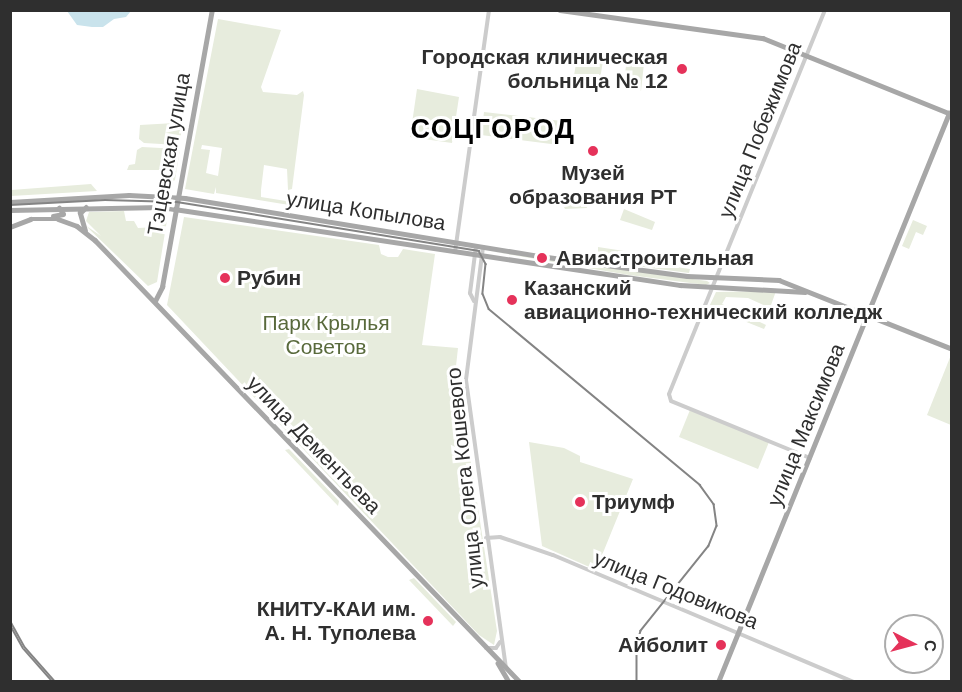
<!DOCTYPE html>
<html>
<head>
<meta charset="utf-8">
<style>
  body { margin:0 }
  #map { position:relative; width:962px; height:692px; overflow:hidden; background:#fff; font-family:Helvetica,sans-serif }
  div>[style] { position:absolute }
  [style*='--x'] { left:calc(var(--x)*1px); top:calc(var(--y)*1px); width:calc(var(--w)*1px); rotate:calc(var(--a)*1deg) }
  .green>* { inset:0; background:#e7ecdd }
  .water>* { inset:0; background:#c9e3ec }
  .minor>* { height:4px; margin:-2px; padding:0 2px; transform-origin:2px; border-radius:2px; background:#ccc }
  .major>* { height:4.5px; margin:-2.25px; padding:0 2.25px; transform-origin:2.25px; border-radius:2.25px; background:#a7a7a7 }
  .tram>* { height:1.5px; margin:-0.75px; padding:0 0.75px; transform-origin:0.75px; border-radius:0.75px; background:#848484 }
  .rail>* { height:4px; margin-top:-2px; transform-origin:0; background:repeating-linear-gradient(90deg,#fff 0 4.5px,#848484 0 9px); box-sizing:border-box; border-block:2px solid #848484 }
  .dots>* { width:16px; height:16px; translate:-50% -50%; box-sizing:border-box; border:3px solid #fff; border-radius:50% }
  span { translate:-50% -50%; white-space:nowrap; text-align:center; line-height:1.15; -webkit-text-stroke:6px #fff; paint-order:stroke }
  .poi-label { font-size:21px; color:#2f2f2f; font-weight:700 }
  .right { translate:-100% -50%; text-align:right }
  .left { translate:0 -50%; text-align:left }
  .street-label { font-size:21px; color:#2f2f2f }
  .park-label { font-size:21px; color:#596a3c }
  .district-label { font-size:27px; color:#000; font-weight:700; letter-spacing:1.5px }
  .frame { position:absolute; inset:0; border:12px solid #2f2f2f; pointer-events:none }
  .north { position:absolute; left:884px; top:614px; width:60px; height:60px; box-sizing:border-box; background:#fff; border:2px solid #acacac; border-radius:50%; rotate:96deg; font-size:16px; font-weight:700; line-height:24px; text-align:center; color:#2f2f2f }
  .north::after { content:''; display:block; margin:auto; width:21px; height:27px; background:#e5325a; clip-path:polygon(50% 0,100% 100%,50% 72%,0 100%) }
</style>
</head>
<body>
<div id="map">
  <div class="green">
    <div style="clip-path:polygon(evenodd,218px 19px,281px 30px,261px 87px,263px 92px,297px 95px,303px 91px,304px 95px,292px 189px,288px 190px,287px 169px,264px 165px,261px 190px,261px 197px,286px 201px,289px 192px,289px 205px,216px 193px,216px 187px,214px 194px,185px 189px,218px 19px,202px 145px,222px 148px,218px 176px,206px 173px,210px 150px,201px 149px,202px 145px)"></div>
    <div style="clip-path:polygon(628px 52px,645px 54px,641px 91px,623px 88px)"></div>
    <div style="clip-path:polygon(577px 57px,603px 61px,599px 85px,573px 82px)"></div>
    <div style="clip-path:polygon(417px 89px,459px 97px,452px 143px,410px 137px)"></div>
    <div style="clip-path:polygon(484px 112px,562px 121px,559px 145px,481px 135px)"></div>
    <div style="clip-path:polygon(175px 123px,183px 127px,178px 145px,144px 143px,139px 139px,140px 125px)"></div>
    <div style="clip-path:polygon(142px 147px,180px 149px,175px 180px,169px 184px,165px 177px,160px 177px,159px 170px,127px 170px,129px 165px,135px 164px,137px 150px)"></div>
    <div style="clip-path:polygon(91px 184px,97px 191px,11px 196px,11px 190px)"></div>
    <div style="clip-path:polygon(569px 197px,585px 200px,587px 208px,565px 209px,562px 203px)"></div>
    <div style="clip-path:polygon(624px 209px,655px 222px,652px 230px,620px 220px)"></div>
    <div style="clip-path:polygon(124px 211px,126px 221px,134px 221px,138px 228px,157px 227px,159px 220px,167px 220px,157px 282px,148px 286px,85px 225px,101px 236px,86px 221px,89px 212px)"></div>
    <div style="clip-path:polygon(184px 217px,379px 245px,381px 254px,388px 257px,398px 257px,403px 249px,435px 254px,422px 345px,458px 348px,456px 366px,497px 631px,494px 645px,479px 635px,167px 305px)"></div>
    <div style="clip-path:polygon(913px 220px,927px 226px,923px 235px,916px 232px,909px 249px,902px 246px)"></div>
    <div style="clip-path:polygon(598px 247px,663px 257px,662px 265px,690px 269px,689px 273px,598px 261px)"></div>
    <div style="clip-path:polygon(489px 251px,707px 281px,710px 283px,706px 285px,629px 275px)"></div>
    <div style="clip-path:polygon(776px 291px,770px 308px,748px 298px,726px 297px,722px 304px,766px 325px,764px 329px,709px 307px,716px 292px)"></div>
    <div style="clip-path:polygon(951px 355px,952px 355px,951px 425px,927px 415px)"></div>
    <div style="clip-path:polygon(690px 410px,769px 442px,758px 469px,679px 437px)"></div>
    <div style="clip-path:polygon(529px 442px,564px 448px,580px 456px,580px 462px,633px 479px,596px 570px,542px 546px)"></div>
    <div style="clip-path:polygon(289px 449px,339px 501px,338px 506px,285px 450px)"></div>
    <div style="clip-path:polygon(414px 578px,456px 622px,453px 626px,409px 580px)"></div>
  </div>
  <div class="water">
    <div style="clip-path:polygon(67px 11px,67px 10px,131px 11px,126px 17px,114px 19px,103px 27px,92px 27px,77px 25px)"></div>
  </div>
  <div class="minor">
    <div style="--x:483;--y:247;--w:134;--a:97.3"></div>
    <div style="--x:466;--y:380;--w:291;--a:82.1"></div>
    <div style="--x:455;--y:252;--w:244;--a:-82"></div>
    <div style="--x:474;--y:301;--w:9;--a:-117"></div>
    <div style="--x:470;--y:293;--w:47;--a:-82.7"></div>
    <div style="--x:810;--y:458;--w:150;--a:-157.7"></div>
    <div style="--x:671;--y:401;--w:7;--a:-106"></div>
    <div style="--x:669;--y:394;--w:414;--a:-67.9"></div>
    <div style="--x:486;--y:538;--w:14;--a:-4"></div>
    <div style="--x:500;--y:537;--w:56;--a:18.8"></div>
    <div style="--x:553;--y:555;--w:326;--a:22.9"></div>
    <div style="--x:486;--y:648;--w:10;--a:0"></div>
    <div style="--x:496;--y:648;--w:7;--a:-56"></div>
  </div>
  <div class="major">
    <div style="--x:560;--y:10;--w:205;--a:7.9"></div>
    <div style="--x:763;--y:38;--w:201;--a:22"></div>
    <div style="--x:10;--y:202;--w:119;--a:-3.4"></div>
    <div style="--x:129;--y:195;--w:56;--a:3.1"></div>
    <div style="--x:185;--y:198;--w:367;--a:9.3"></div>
    <div style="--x:547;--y:257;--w:141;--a:7.7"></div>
    <div style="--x:687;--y:276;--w:92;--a:2.5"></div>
    <div style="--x:779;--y:280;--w:186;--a:21.7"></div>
    <div style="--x:10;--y:210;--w:151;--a:-1.1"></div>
    <div style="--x:161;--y:207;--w:525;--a:8.55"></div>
    <div style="--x:680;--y:285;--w:125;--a:3.2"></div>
    <div style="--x:53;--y:216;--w:10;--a:-11"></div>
    <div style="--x:63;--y:214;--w:7;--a:-124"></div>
    <div style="--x:10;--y:227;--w:22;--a:-21"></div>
    <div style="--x:31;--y:219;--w:27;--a:0"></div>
    <div style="--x:58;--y:219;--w:20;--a:20"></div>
    <div style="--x:77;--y:226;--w:23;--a:38"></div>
    <div style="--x:95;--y:240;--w:613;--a:46.12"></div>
    <div style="--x:85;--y:231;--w:19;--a:-106"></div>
    <div style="--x:80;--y:213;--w:8;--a:-45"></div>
    <div style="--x:155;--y:301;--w:16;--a:-63"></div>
    <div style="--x:162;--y:287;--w:281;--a:-79.8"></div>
    <div style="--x:498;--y:663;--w:22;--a:60"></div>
    <div style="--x:718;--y:682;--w:614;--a:-67.9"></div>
  </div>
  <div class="tram">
    <div style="--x:10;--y:205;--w:95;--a:-3"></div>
    <div style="--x:105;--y:200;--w:72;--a:1.6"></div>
    <div style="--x:177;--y:202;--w:306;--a:9.2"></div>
    <div style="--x:479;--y:251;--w:15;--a:62"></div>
    <div style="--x:486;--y:264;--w:30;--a:96"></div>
    <div style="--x:483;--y:294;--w:16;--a:68"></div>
    <div style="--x:489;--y:309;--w:275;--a:39.8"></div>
    <div style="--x:700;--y:485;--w:24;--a:54"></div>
    <div style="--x:714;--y:504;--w:22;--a:82"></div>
    <div style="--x:717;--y:526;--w:22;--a:112"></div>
    <div style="--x:709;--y:546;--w:109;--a:128.7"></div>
    <div style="--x:641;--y:631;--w:15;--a:106"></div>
    <div style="--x:637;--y:645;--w:37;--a:90"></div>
  </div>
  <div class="rail">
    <div style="--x:10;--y:623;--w:29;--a:61"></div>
    <div style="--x:24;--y:648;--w:45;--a:48.6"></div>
  </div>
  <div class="dots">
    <div style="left:682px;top:69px;background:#e5325a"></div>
    <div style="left:593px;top:151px;background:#e5325a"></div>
    <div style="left:542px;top:258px;background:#e5325a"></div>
    <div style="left:225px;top:278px;background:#e5325a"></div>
    <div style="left:512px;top:300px;background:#e5325a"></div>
    <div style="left:580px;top:502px;background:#e5325a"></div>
    <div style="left:428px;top:621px;background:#e5325a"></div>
    <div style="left:721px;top:645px;background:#e5325a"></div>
  </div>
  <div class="poi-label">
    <span class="right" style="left:668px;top:69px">Городская клиническая<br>больница № 12</span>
    <span style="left:593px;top:185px">Музей<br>образования РТ</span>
    <span class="left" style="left:556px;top:258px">Авиастроительная</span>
    <span class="left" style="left:237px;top:278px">Рубин</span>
    <span class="left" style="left:524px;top:300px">Казанский<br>авиационно-технический колледж</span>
    <span class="left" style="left:592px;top:502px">Триумф</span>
    <span class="right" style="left:416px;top:621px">КНИТУ-КАИ им.<br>А. Н. Туполева</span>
    <span class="right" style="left:708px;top:645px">Айболит</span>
  </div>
  <div class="street-label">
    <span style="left:760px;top:130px;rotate:-68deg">улица Побежимова</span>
    <span style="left:169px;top:154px;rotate:-80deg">Тэцевская улица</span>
    <span style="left:366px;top:211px;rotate:9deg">улица Копылова</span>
    <span style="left:806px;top:425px;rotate:-68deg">улица Максимова</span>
    <span style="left:314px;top:445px;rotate:46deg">улица Дементьева</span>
    <span style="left:465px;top:478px;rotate:-96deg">улица Олега Кошевого</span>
    <span style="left:676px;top:590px;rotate:22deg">улица Годовикова</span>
  </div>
  <div class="park-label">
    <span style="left:326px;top:335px">Парк Крылья<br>Советов</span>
  </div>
  <div class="district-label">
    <span style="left:493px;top:130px">СОЦГОРОД</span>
  </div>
  <div class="frame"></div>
  <div class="north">С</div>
</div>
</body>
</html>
